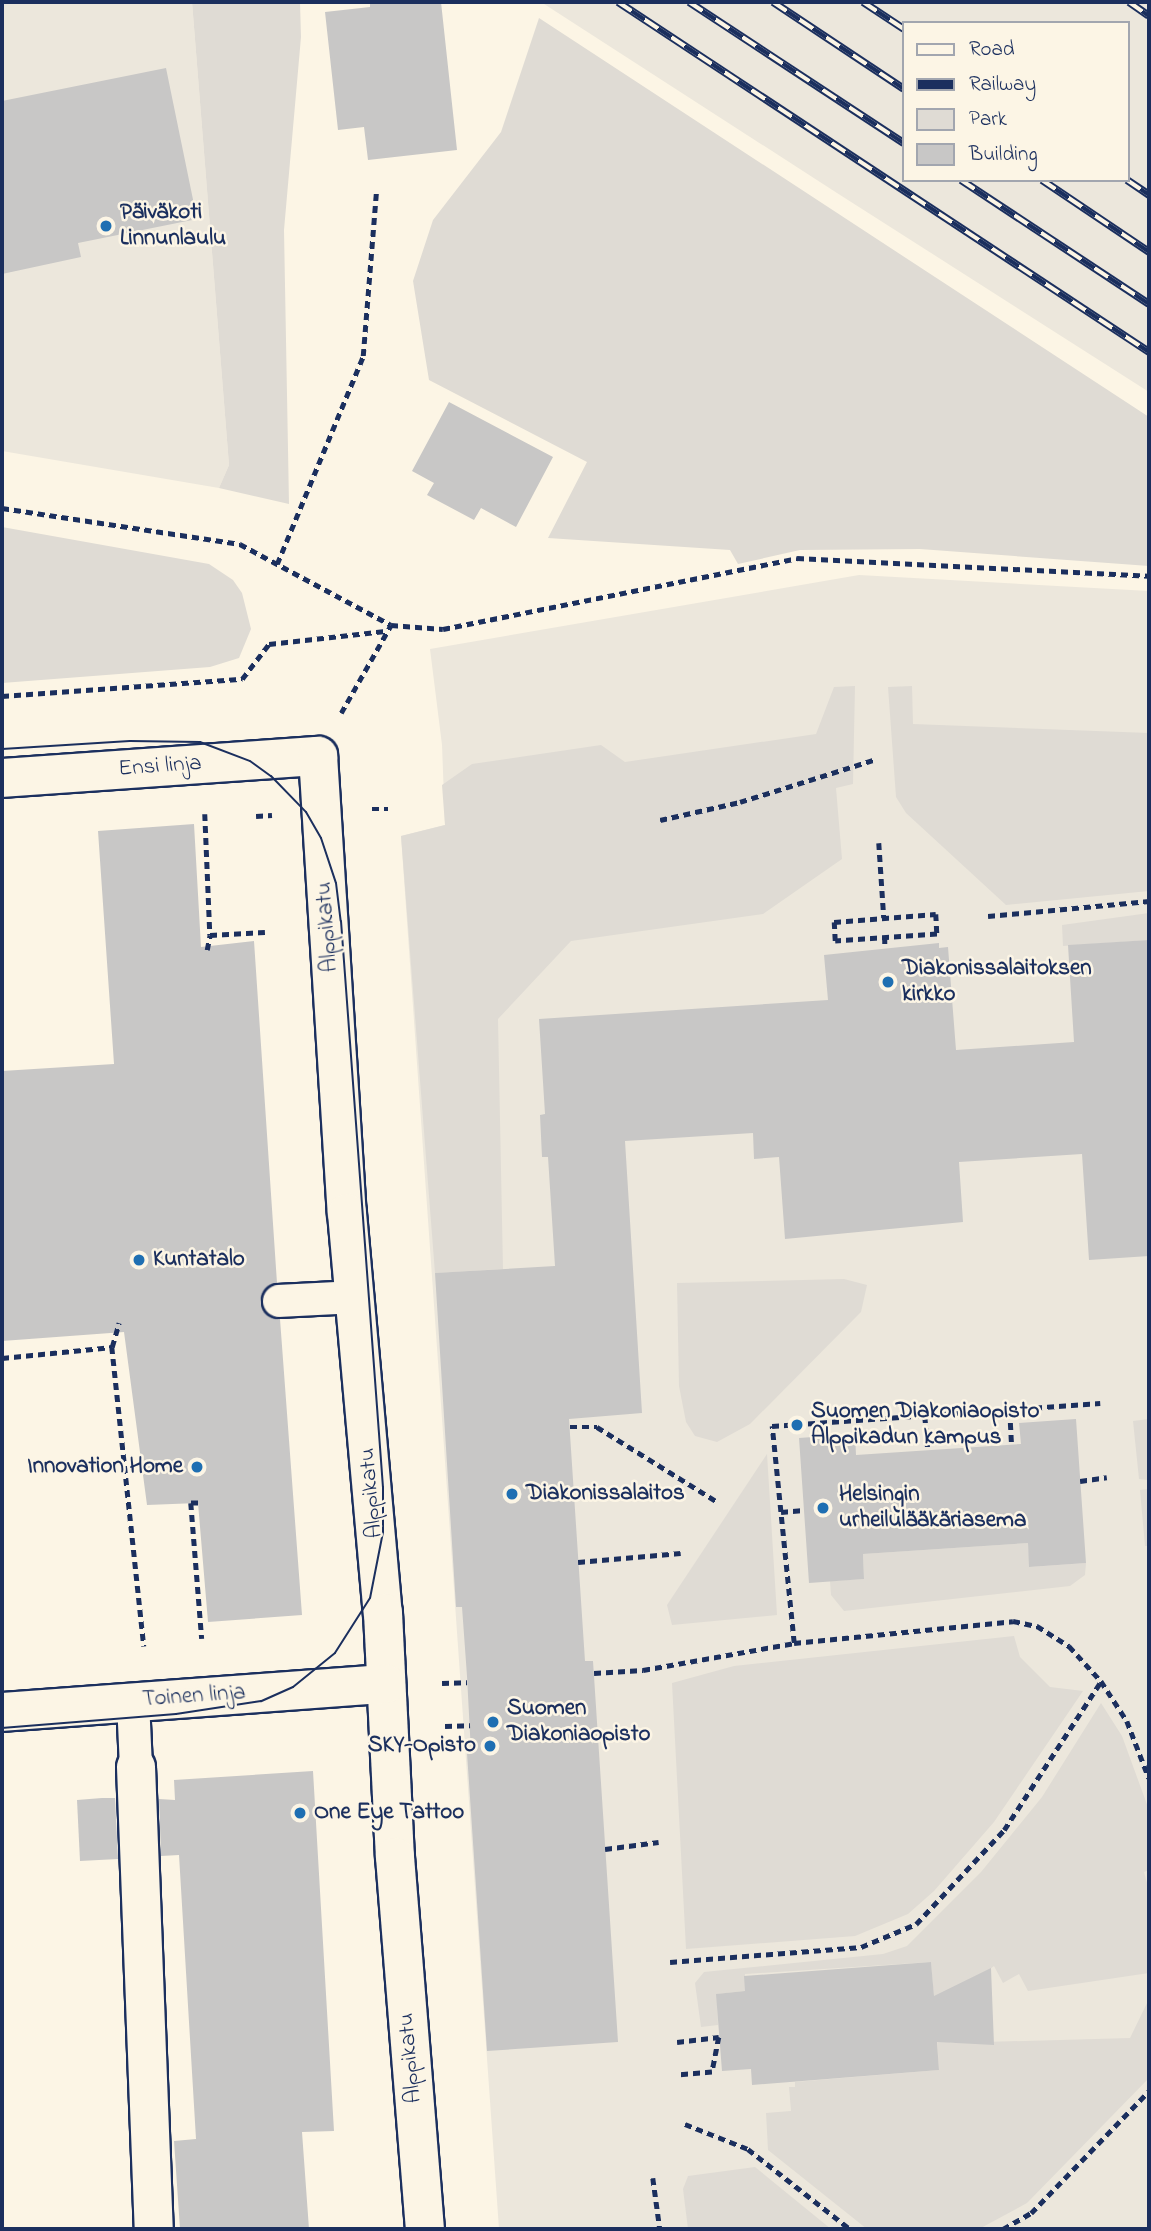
<!DOCTYPE html>
<html>
<head>
<meta charset="utf-8">
<style>
  body { margin:0 }
  #map { position:relative; width:1151px; height:2231px; overflow:hidden; background:#fcf5e5; font-family:"Indie Flower",sans-serif }
  div>[style] { position:absolute }
  [style*='--x'] { left:calc(var(--x)*1px); top:calc(var(--y)*1px); width:calc(var(--w)*1px); rotate:calc(var(--a)*1deg) }
  .built>* { inset:0; background:#ece7dc }
  .green>* { inset:0; background:#dfdbd4 }
  .building>* { inset:0; background:#c8c7c6 }
  .path>* { height:4.5px; margin-top:-2.25px; transform-origin:0; background:repeating-linear-gradient(90deg,#1b2f5e 0 7px,transparent 0 12px) }
  .roads { filter:drop-shadow(2px 0 #1b2f5e) drop-shadow(-2px 0 #1b2f5e) drop-shadow(0 2px #1b2f5e) drop-shadow(0 -2px #1b2f5e) }
  .lane>* { height:32px; margin:-16px; padding:0 16px; transform-origin:16px; border-radius:16px; background:#fcf5e5 }
  .street>* { height:38px; margin:-19px; padding:0 19px; transform-origin:19px; border-radius:19px; background:#fcf5e5 }
  .tram>* { height:2px; margin:-1px; padding:0 1px; transform-origin:1px; border-radius:1px; background:#1b2f5e }
  .rail>* { height:8px; margin-top:-4px; transform-origin:0; background:repeating-linear-gradient(90deg,#fcf5e5 0 16px,#1b2f5e 0 32px); box-sizing:border-box; border-block:2px solid #1b2f5e }
  .dots>* { width:19px; height:19px; translate:-50% -50%; box-sizing:border-box; border:4px solid #fcf5e5; border-radius:50% }
  span { translate:-50% -50%; white-space:nowrap; text-align:center; line-height:1.15; -webkit-text-stroke:5px #fcf5e5; paint-order:stroke }
  .poi-label { font-size:23px; color:#1b2f5e; font-weight:700 }
  .left { translate:0 -50%; text-align:left }
  .right { translate:-100% -50%; text-align:right }
  .street-label { font-size:23px; color:#1b2f5e }
  .frame { position:absolute; inset:0; border:4px solid #1b2f5e; pointer-events:none }
  .legend { position:absolute; left:902px; top:21px; width:228px; height:161px; box-sizing:border-box; background:#fcf5e5; border:2px solid #a2a6af; margin:0; padding:9px 12px; list-style:none; font-size:21px; color:#1b2f5e }
  .legend li { display:flex; align-items:center; gap:14px; height:35px }
  .legend b { width:35px; border:2px solid #a2a6af }
</style>
</head>
<body>
<div id="map">
  <div class="built">
    <div style="clip-path:polygon(2px 2px,192px 2px,229px 465px,219px 488px,2px 451px)"></div>
    <div style="clip-path:polygon(evenodd,541px 2px,1149px 2px,1149px 392px,837px 193px,541px 2px,904px 23px,1128px 23px,1128px 180px,904px 180px,904px 23px)"></div>
    <div style="clip-path:polygon(859px 575px,1149px 591px,1149px 2229px,499px 2229px,401px 836px,445px 825px,442px 745px,430px 649px)"></div>
  </div>
  <div class="green">
    <div style="clip-path:polygon(192px 2px,300px 2px,301px 37px,284px 230px,289px 504px,219px 488px,229px 465px)"></div>
    <div style="clip-path:polygon(539px 18px,1149px 417px,1149px 566px,920px 549px,800px 550px,738px 564px,730px 550px,548px 538px,587px 462px,429px 380px,413px 281px,433px 220px,501px 132px)"></div>
    <div style="clip-path:polygon(2px 527px,209px 564px,233px 580px,242px 593px,251px 629px,239px 658px,210px 667px,2px 683px)"></div>
    <div style="clip-path:polygon(855px 686px,853px 784px,836px 788px,842px 859px,763px 914px,571px 941px,498px 1019px,503px 1269px,435px 1273px,401px 836px,445px 825px,442px 785px,472px 764px,601px 745px,625px 762px,816px 734px,834px 687px)"></div>
    <div style="clip-path:polygon(912px 686px,913px 724px,1149px 733px,1149px 891px,1006px 905px,906px 813px,896px 797px,888px 687px)"></div>
    <div style="clip-path:polygon(1149px 913px,1149px 940px,1063px 946px,1062px 925px)"></div>
    <div style="clip-path:polygon(844px 1279px,867px 1285px,861px 1312px,750px 1424px,717px 1442px,695px 1436px,686px 1422px,679px 1386px,677px 1283px)"></div>
    <div style="clip-path:polygon(1149px 1419px,1149px 1479px,1148px 1480px,1139px 1479px,1133px 1421px)"></div>
    <div style="clip-path:polygon(767px 1454px,777px 1615px,672px 1625px,667px 1605px)"></div>
    <div style="clip-path:polygon(1149px 1489px,1149px 1546px,1145px 1546px,1140px 1490px)"></div>
    <div style="clip-path:polygon(1028px 1543px,1030px 1567px,1086px 1563px,1085px 1575px,1070px 1586px,844px 1611px,831px 1595px,830px 1581px,864px 1579px,863px 1554px)"></div>
    <div style="clip-path:polygon(1014px 1636px,1020px 1657px,1050px 1687px,1083px 1691px,994px 1822px,934px 1891px,908px 1914px,855px 1936px,686px 1949px,672px 1683px,734px 1666px)"></div>
    <div style="clip-path:polygon(1101px 1703px,1122px 1736px,1149px 1810px,1149px 1870px,1144px 1872px,1149px 1890px,1149px 1973px,1028px 1991px,1019px 1974px,1003px 1983px,994px 1966px,935px 2011px,931px 1962px,745px 1974px,745px 1991px,717px 1994px,718px 2025px,701px 2027px,695px 1983px,704px 1972px,883px 1954px,907px 1946px,981px 1872px,1042px 1797px)"></div>
    <div style="clip-path:polygon(1149px 1999px,1149px 2078px,1027px 2203px,979px 2229px,867px 2229px,768px 2150px,766px 2113px,791px 2111px,789px 2087px,795px 2087px,795px 2082px,939px 2070px,936px 2022px,948px 2021px,950px 2043px,1130px 2038px)"></div>
    <div style="clip-path:polygon(755px 2167px,831px 2229px,688px 2229px,683px 2189px,688px 2176px)"></div>
  </div>
  <div class="building">
    <div style="clip-path:polygon(370px 2px,441px 2px,457px 150px,368px 160px,364px 127px,338px 130px,325px 12px,370px 7px)"></div>
    <div style="clip-path:polygon(166px 68px,197px 219px,78px 243px,81px 257px,2px 274px,2px 101px)"></div>
    <div style="clip-path:polygon(449px 402px,553px 457px,516px 527px,481px 508px,474px 520px,427px 495px,434px 483px,412px 471px)"></div>
    <div style="clip-path:polygon(194px 824px,201px 947px,254px 941px,277px 1283px,263px 1292px,261px 1303px,270px 1317px,280px 1319px,302px 1615px,208px 1622px,198px 1503px,147px 1505px,124px 1332px,2px 1341px,2px 1071px,114px 1064px,98px 831px)"></div>
    <div style="clip-path:polygon(1149px 940px,1149px 1256px,1089px 1260px,1082px 1154px,959px 1162px,963px 1222px,785px 1239px,779px 1157px,754px 1159px,753px 1133px,625px 1141px,642px 1413px,569px 1419px,585px 1661px,593px 1661px,618px 2042px,487px 2051px,467px 1753px,471px 1753px,467px 1676px,462px 1607px,456px 1607px,435px 1273px,555px 1266px,548px 1157px,542px 1157px,540px 1115px,545px 1114px,539px 1019px,828px 1000px,824px 955px,939px 943px,939px 948px,948px 947px,956px 1050px,1074px 1042px,1068px 945px)"></div>
    <div style="clip-path:polygon(1076px 1419px,1086px 1563px,1029px 1567px,1028px 1543px,863px 1554px,864px 1579px,809px 1583px,799px 1438px,855px 1434px,856px 1455px,1021px 1444px,1019px 1423px)"></div>
    <div style="clip-path:polygon(313px 1771px,334px 2131px,302px 2132px,309px 2229px,180px 2229px,174px 2141px,196px 2139px,179px 1855px,161px 1856px,159px 1799px,175px 1800px,174px 1780px)"></div>
    <div style="clip-path:polygon(102px 1798px,115px 1798px,118px 1859px,80px 1861px,77px 1800px)"></div>
    <div style="clip-path:polygon(931px 1962px,934px 1996px,991px 1968px,994px 2045px,937px 2042px,939px 2070px,752px 2085px,751px 2069px,722px 2071px,716px 1994px,745px 1991px,744px 1976px)"></div>
  </div>
  <div class="path">
    <div style="--x:2;--y:508;--w:241;--a:8.6"></div>
    <div style="--x:240;--y:544;--w:171;--a:28.2"></div>
    <div style="--x:391;--y:625;--w:52;--a:4.4"></div>
    <div style="--x:443;--y:629;--w:361;--a:-11.3"></div>
    <div style="--x:797;--y:558;--w:352;--a:2.9"></div>
    <div style="--x:277;--y:564;--w:225;--a:-67.5"></div>
    <div style="--x:363;--y:356;--w:163;--a:-85.4"></div>
    <div style="--x:2;--y:696;--w:241;--a:-4.1"></div>
    <div style="--x:242;--y:679;--w:44;--a:-52.4"></div>
    <div style="--x:269;--y:644;--w:117;--a:-6.4"></div>
    <div style="--x:341;--y:713;--w:101;--a:-60.4"></div>
    <div style="--x:372;--y:809;--w:16;--a:0"></div>
    <div style="--x:205;--y:814;--w:121;--a:87.6"></div>
    <div style="--x:210;--y:935;--w:55;--a:-3.1"></div>
    <div style="--x:256;--y:816;--w:16;--a:-4"></div>
    <div style="--x:660;--y:820;--w:82;--a:-12.7"></div>
    <div style="--x:740;--y:802;--w:143;--a:-17.5"></div>
    <div style="--x:879;--y:843;--w:75;--a:86.2"></div>
    <div style="--x:936;--y:914;--w:20;--a:87"></div>
    <div style="--x:937;--y:934;--w:102;--a:176.1"></div>
    <div style="--x:835;--y:941;--w:19;--a:-93"></div>
    <div style="--x:834;--y:922;--w:102;--a:-4.5"></div>
    <div style="--x:988;--y:916;--w:162;--a:-5.3"></div>
    <div style="--x:885;--y:937;--w:10;--a:90"></div>
    <div style="--x:207;--y:950;--w:15;--a:-79"></div>
    <div style="--x:112;--y:1347;--w:25;--a:-74"></div>
    <div style="--x:2;--y:1358;--w:111;--a:-5.7"></div>
    <div style="--x:112;--y:1347;--w:301;--a:83.9"></div>
    <div style="--x:1010;--y:1411;--w:34;--a:87"></div>
    <div style="--x:925;--y:1416;--w:34;--a:85"></div>
    <div style="--x:570;--y:1427;--w:27;--a:0"></div>
    <div style="--x:597;--y:1427;--w:140;--a:31.9"></div>
    <div style="--x:1080;--y:1481;--w:27;--a:-8"></div>
    <div style="--x:198;--y:1503;--w:7;--a:180"></div>
    <div style="--x:191;--y:1503;--w:136;--a:85.4"></div>
    <div style="--x:781;--y:1512;--w:23;--a:-5"></div>
    <div style="--x:578;--y:1562;--w:103;--a:-5"></div>
    <div style="--x:794;--y:1643;--w:218;--a:-95.8"></div>
    <div style="--x:772;--y:1426;--w:329;--a:-4"></div>
    <div style="--x:594;--y:1673;--w:49;--a:-3.5"></div>
    <div style="--x:643;--y:1670;--w:153;--a:-10.1"></div>
    <div style="--x:794;--y:1643;--w:220;--a:-5.7"></div>
    <div style="--x:1013;--y:1621;--w:25;--a:12"></div>
    <div style="--x:1037;--y:1626;--w:38;--a:32"></div>
    <div style="--x:1069;--y:1646;--w:47;--a:47.6"></div>
    <div style="--x:1101;--y:1681;--w:48;--a:57"></div>
    <div style="--x:1127;--y:1721;--w:61;--a:68.9"></div>
    <div style="--x:442;--y:1683;--w:25;--a:-2"></div>
    <div style="--x:445;--y:1726;--w:25;--a:-2"></div>
    <div style="--x:447;--y:1747;--w:25;--a:-2"></div>
    <div style="--x:605;--y:1849;--w:54;--a:-7.4"></div>
    <div style="--x:670;--y:1962;--w:192;--a:-4.5"></div>
    <div style="--x:861;--y:1947;--w:60;--a:-22.7"></div>
    <div style="--x:916;--y:1924;--w:129;--a:-46.9"></div>
    <div style="--x:1004;--y:1830;--w:178;--a:-56.9"></div>
    <div style="--x:677;--y:2042;--w:42;--a:-6.8"></div>
    <div style="--x:719;--y:2037;--w:36;--a:101"></div>
    <div style="--x:712;--y:2072;--w:32;--a:175"></div>
    <div style="--x:685;--y:2124;--w:68;--a:21.6"></div>
    <div style="--x:748;--y:2149;--w:130;--a:38.1"></div>
    <div style="--x:653;--y:2178;--w:51;--a:82.2"></div>
    <div style="--x:1003;--y:2229;--w:32;--a:-30"></div>
    <div style="--x:1031;--y:2213;--w:170;--a:-46"></div>
  </div>
  <div class="roads">
    <div class="lane">
      <div style="--x:279;--y:1301;--w:76;--a:-3"></div>
      <div style="--x:133;--y:1701;--w:66;--a:87.4"></div>
    </div>
    <div class="street">
      <div style="--x:2;--y:778;--w:317;--a:-4"></div>
      <div style="--x:318;--y:756;--w:458;--a:86.4"></div>
      <div style="--x:347;--y:1213;--w:402;--a:84.9"></div>
      <div style="--x:383;--y:1613;--w:244;--a:87.2"></div>
      <div style="--x:395;--y:1857;--w:373;--a:85.4"></div>
      <div style="--x:2;--y:1712;--w:385;--a:-4.2"></div>
      <div style="--x:136;--y:1767;--w:462;--a:87.8"></div>
    </div>
  </div>
  <div class="tram">
    <div style="--x:2;--y:749;--w:128;--a:-3.6"></div>
    <div style="--x:130;--y:741;--w:70;--a:0.8"></div>
    <div style="--x:200;--y:742;--w:53;--a:20.8"></div>
    <div style="--x:250;--y:761;--w:26;--a:36"></div>
    <div style="--x:271;--y:776;--w:50;--a:45.8"></div>
    <div style="--x:306;--y:812;--w:30;--a:60"></div>
    <div style="--x:321;--y:838;--w:47;--a:71.6"></div>
    <div style="--x:336;--y:883;--w:38;--a:83"></div>
    <div style="--x:341;--y:921;--w:568;--a:85.76"></div>
    <div style="--x:383;--y:1487;--w:45;--a:90"></div>
    <div style="--x:383;--y:1532;--w:67;--a:101.1"></div>
    <div style="--x:370;--y:1598;--w:65;--a:122.5"></div>
    <div style="--x:335;--y:1653;--w:54;--a:141"></div>
    <div style="--x:293;--y:1687;--w:35;--a:156"></div>
    <div style="--x:261;--y:1701;--w:86;--a:171.3"></div>
    <div style="--x:176;--y:1714;--w:175;--a:175.4"></div>
  </div>
  <div class="rail">
    <div style="--x:618;--y:2;--w:636;--a:33.39"></div>
    <div style="--x:689;--y:2;--w:257;--a:33.3"></div>
    <div style="--x:773;--y:2;--w:157;--a:33.6"></div>
    <div style="--x:863;--y:2;--w:49;--a:33.4"></div>
    <div style="--x:1129;--y:2;--w:24;--a:35"></div>
    <div style="--x:961;--y:180;--w:225;--a:33.4"></div>
    <div style="--x:1042;--y:180;--w:129;--a:33.9"></div>
    <div style="--x:1127;--y:180;--w:27;--a:34"></div>
  </div>
  <div class="dots">
    <div style="left:106px;top:226px;background:#1f6fb2"></div>
    <div style="left:888px;top:982px;background:#1f6fb2"></div>
    <div style="left:139px;top:1260px;background:#1f6fb2"></div>
    <div style="left:797px;top:1425px;background:#1f6fb2"></div>
    <div style="left:197px;top:1467px;background:#1f6fb2"></div>
    <div style="left:512px;top:1494px;background:#1f6fb2"></div>
    <div style="left:823px;top:1508px;background:#1f6fb2"></div>
    <div style="left:493px;top:1722px;background:#1f6fb2"></div>
    <div style="left:490px;top:1746px;background:#1f6fb2"></div>
    <div style="left:300px;top:1813px;background:#1f6fb2"></div>
  </div>
  <div class="poi-label">
    <span class="left" style="left:120px;top:226px">Päiväkoti<br>Linnunlaulu</span>
    <span class="left" style="left:902px;top:982px">Diakonissalaitoksen<br>kirkko</span>
    <span class="left" style="left:153px;top:1260px">Kuntatalo</span>
    <span class="left" style="left:811px;top:1425px">Suomen Diakoniaopisto<br>Alppikadun kampus</span>
    <span class="right" style="left:183px;top:1467px">Innovation Home</span>
    <span class="left" style="left:526px;top:1494px">Diakonissalaitos</span>
    <span class="left" style="left:839px;top:1508px">Helsingin<br>urheilulääkäriasema</span>
    <span class="left" style="left:507px;top:1722px">Suomen<br>Diakoniaopisto</span>
    <span class="right" style="left:476px;top:1746px">SKY-Opisto</span>
    <span class="left" style="left:314px;top:1813px">One Eye Tattoo</span>
  </div>
  <div class="street-label">
    <span style="left:160px;top:767px;rotate:-4deg">Ensi linja</span>
    <span style="left:328px;top:927px;rotate:-94deg">Alppikatu</span>
    <span style="left:372px;top:1493px;rotate:-95deg">Alppikatu</span>
    <span style="left:194px;top:1697px;rotate:-4deg">Toinen linja</span>
    <span style="left:411px;top:2058px;rotate:-95deg">Alppikatu</span>
  </div>
  <div class="frame"></div>
  <ul class="legend">
  <li><b style="height:9px;background:#fcf5e5"></b>Road</li>
  <li><b style="height:9px;background:#1b2f5e"></b>Railway</li>
  <li><b style="height:19px;background:#dfdbd4"></b>Park</li>
  <li><b style="height:19px;background:#c8c7c6"></b>Building</li>
  </ul>
</div>
</body>
</html>
